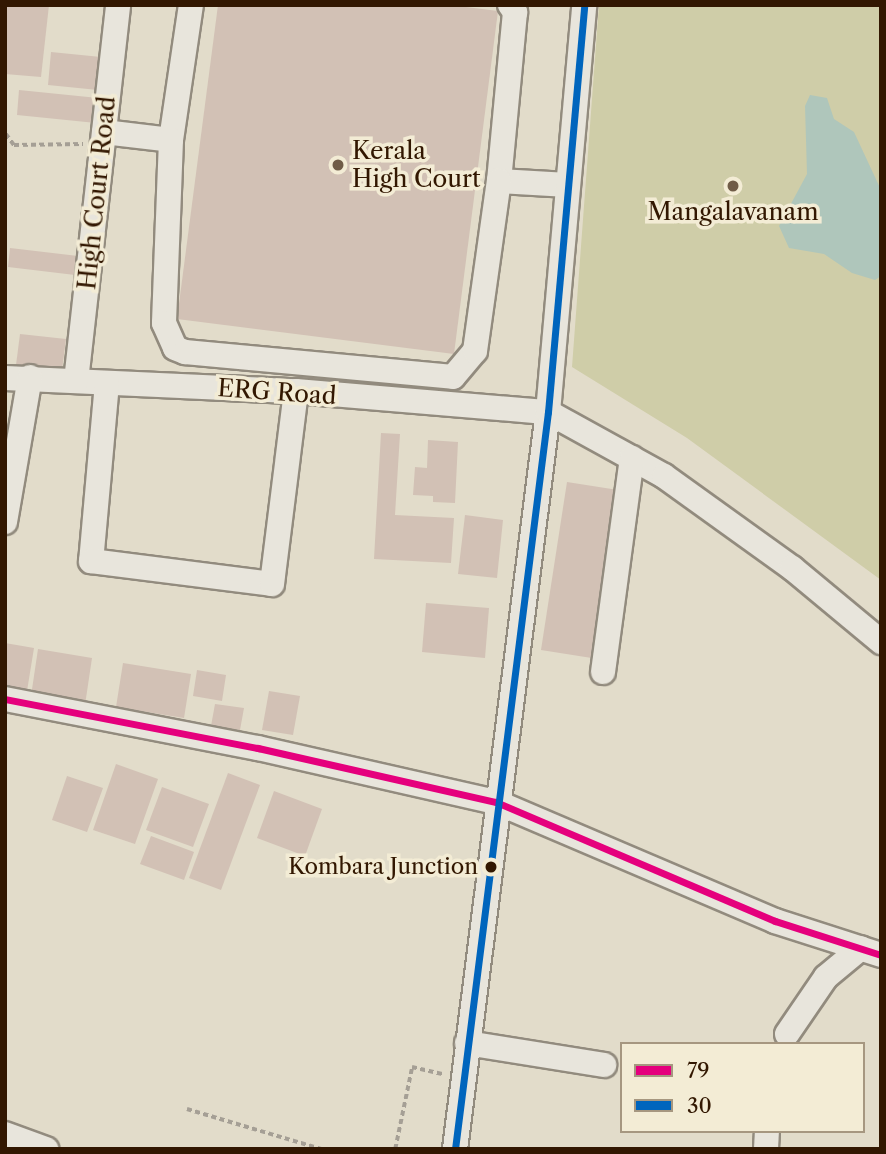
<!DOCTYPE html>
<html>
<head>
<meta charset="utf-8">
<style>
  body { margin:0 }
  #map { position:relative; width:886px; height:1154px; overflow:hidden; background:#e2dcca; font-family:"Libre Caslon Text",serif }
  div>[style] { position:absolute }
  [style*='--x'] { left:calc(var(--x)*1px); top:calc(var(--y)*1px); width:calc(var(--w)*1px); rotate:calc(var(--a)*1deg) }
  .green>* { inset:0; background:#cfcda8 }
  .water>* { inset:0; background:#afc6bb }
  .building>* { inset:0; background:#d2c1b5 }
  .path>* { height:3.5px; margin-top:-1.75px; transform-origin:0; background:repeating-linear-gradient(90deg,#a59f95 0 5px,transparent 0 8.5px) }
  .roads { filter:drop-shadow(2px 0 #928b7e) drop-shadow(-2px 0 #928b7e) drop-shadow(0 2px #928b7e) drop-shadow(0 -2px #928b7e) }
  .minor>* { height:24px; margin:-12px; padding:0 12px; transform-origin:12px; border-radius:12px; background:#e8e5dc }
  .bus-1>* { height:7px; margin:-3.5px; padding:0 3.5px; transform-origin:3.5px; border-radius:3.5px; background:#e5007d }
  .bus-2>* { height:7px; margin:-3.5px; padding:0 3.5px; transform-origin:3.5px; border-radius:3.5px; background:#0065bd }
  .dots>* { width:19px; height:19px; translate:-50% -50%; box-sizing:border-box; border:4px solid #f3ecd5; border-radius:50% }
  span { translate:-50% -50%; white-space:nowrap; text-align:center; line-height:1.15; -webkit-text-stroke:7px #f3ecd5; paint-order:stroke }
  .bus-label { font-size:22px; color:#321701 }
  .right { translate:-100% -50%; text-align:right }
  .poi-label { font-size:24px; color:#321701 }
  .left { translate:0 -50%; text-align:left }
  .street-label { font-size:24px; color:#321701 }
  .frame { position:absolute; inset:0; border:7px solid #321701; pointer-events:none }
  .legend { position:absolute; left:620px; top:1042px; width:245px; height:91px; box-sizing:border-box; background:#f3ecd5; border:2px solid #a69780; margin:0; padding:9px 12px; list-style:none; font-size:21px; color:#321701 }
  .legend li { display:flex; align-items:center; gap:14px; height:35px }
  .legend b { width:35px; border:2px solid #a69780 }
</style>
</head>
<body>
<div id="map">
  <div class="green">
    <div style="clip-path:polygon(599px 5px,881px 5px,881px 580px,687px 438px,572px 367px)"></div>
  </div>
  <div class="water">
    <div style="clip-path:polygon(810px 95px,827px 98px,834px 119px,854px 132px,881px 190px,881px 276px,875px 280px,852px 273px,824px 254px,789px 248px,779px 226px,807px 174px,805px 106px)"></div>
  </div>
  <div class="building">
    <div style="clip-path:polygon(5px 5px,49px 5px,41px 77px,5px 74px)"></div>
    <div style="clip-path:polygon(218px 5px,450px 5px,498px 11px,454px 354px,177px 319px)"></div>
    <div style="clip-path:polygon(51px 52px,101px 57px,98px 90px,48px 85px)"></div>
    <div style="clip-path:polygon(19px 90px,98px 98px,96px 123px,17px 115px)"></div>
    <div style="clip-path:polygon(10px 248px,78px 256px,75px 275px,8px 267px)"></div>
    <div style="clip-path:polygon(20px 334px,66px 339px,62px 370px,16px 365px)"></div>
    <div style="clip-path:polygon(381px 433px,400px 434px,395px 515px,454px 518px,451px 563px,374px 559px)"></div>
    <div style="clip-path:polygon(428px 440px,458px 442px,455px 503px,433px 502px,433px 496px,413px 495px,415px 467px,427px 468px)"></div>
    <div style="clip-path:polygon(567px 482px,618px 490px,598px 659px,541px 650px)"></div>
    <div style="clip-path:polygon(465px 515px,503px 520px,497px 578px,458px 574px)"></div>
    <div style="clip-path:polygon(426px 603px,489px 608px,485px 658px,422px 652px)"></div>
    <div style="clip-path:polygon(5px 643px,34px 648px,27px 691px,5px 688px)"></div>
    <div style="clip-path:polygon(38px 649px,92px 658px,85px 705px,31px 696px)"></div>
    <div style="clip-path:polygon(123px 663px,191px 674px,184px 718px,116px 707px)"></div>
    <div style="clip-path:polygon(197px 670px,226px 675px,222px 701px,193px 696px)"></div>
    <div style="clip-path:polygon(269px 691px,300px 696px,293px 735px,262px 730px)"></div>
    <div style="clip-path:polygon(215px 704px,244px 708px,240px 730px,211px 726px)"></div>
    <div style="clip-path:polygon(116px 764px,158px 779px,135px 844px,93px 830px)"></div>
    <div style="clip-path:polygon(228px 773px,260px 785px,221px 890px,189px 878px)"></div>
    <div style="clip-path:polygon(67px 776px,103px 788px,87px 832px,52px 820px)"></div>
    <div style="clip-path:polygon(162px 787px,209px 804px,193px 847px,146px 830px)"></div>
    <div style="clip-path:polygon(274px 791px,322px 809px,305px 856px,257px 838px)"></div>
    <div style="clip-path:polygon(151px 836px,194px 852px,184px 880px,140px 864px)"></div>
  </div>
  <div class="path">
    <div style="--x:6;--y:134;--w:14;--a:54"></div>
    <div style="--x:14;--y:145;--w:69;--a:-0.8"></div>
    <div style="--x:187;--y:1109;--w:140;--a:16.6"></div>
    <div style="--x:395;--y:1149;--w:84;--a:-78.3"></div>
    <div style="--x:412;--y:1067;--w:31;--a:13"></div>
  </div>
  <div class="roads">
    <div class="minor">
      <div style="--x:510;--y:5;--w:9;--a:54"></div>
      <div style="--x:515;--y:12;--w:170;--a:95.4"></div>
      <div style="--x:499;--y:181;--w:69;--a:3.3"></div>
      <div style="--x:104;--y:132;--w:67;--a:6.8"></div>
      <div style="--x:171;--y:140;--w:136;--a:-81.6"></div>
      <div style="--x:171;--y:140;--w:183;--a:92.2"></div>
      <div style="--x:164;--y:323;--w:27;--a:66"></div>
      <div style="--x:175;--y:348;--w:11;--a:22"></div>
      <div style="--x:185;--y:352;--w:269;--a:5.3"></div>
      <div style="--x:453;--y:377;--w:34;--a:-50"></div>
      <div style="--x:475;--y:351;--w:172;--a:-82"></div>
      <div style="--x:5;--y:378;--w:291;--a:2.6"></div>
      <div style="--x:296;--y:391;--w:253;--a:4.8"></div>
      <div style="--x:548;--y:412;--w:132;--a:28.9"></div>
      <div style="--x:664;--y:476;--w:158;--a:35.7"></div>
      <div style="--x:792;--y:568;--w:116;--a:39.7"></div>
      <div style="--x:76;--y:381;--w:378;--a:-83.6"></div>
      <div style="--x:107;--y:383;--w:179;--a:95.1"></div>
      <div style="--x:91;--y:561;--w:182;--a:7.2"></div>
      <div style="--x:272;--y:584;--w:194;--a:-82.9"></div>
      <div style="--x:5;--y:522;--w:147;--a:-80.2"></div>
      <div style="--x:603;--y:672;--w:216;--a:-82.3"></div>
      <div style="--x:5;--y:699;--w:258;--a:11"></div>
      <div style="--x:258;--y:748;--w:244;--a:12.8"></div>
      <div style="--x:496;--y:802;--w:303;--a:23.1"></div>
      <div style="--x:775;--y:921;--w:111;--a:17.8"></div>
      <div style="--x:787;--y:1034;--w:69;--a:-55.6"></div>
      <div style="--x:826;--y:977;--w:45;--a:-39.6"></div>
      <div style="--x:467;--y:1043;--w:139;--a:9.1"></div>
      <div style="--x:5;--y:1134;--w:44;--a:20.1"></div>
      <div style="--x:455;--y:1149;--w:743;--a:-82.81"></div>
      <div style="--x:548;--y:412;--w:409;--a:-84.9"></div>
      <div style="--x:766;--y:1149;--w:18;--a:-87"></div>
    </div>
  </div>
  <div class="bus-1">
    <div style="--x:5;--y:699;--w:258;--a:11"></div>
    <div style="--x:258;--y:748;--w:244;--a:12.8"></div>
    <div style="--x:496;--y:802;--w:303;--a:23.1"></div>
    <div style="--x:775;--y:921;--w:111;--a:17.8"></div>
  </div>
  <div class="bus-2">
    <div style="--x:455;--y:1149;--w:743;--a:-82.81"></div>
    <div style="--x:548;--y:412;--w:409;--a:-84.9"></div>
  </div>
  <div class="dots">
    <div style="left:338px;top:165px;background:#705c47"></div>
    <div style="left:733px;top:186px;background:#705c47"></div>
    <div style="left:491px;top:867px;background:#321701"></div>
  </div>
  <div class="bus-label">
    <span class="right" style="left:478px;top:867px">Kombara Junction</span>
  </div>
  <div class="poi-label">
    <span class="left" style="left:352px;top:165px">Kerala<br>High Court</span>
    <span style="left:733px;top:212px">Mangalavanam</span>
  </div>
  <div class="street-label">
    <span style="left:97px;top:193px;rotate:-84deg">High Court Road</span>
    <span style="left:277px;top:392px;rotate:4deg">ERG Road</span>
  </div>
  <div class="frame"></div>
  <ul class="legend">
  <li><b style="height:9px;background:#e5007d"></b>79</li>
  <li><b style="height:9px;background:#0065bd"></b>30</li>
  </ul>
</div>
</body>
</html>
